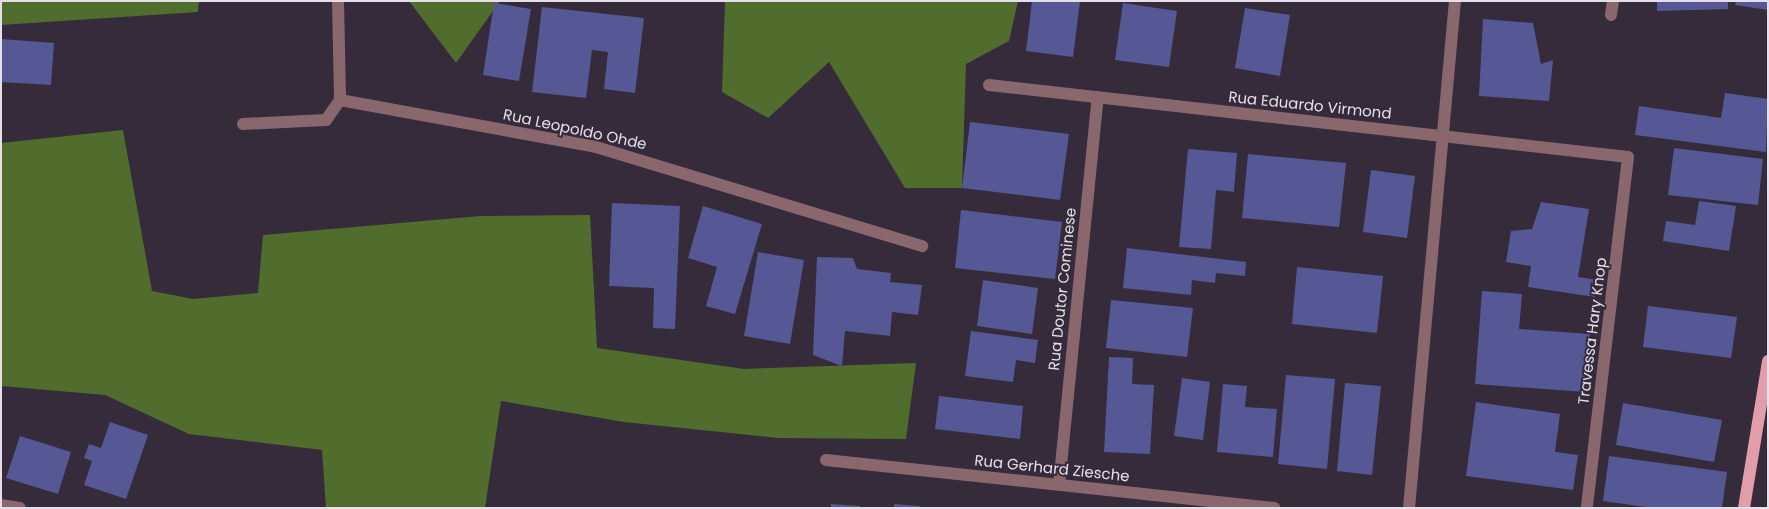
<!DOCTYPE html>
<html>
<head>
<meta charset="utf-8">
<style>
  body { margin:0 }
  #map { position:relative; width:1769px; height:509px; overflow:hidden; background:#352b3b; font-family:Poppins,sans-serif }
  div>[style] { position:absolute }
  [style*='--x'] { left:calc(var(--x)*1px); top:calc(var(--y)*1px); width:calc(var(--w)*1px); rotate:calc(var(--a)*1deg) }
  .forest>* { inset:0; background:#516d2d }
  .building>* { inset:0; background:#555894 }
  .minor>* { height:12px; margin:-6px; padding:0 6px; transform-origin:6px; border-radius:6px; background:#89676d }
  .major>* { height:12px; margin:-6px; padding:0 6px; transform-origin:6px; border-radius:6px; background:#e19da9 }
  span { translate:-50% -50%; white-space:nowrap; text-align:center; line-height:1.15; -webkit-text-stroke:4px #352b3b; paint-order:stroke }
  .street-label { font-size:15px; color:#e5dfe9 }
  .frame { position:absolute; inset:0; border:2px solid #e5dfe9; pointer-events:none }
</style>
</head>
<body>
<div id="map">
  <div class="forest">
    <div style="clip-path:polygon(1px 1px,199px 1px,198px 12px,1px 25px)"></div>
    <div style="clip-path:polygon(409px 1px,500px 1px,456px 63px)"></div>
    <div style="clip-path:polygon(725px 1px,1018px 1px,1009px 41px,966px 64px,962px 188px,905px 188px,829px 62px,768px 118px,722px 92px)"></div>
    <div style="clip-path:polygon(123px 130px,152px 291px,193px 299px,258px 293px,263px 235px,480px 216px,590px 215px,597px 348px,744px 369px,916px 363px,906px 439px,778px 438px,624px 422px,501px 401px,485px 508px,326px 508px,322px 450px,189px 434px,105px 395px,1px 386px,1px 143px)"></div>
  </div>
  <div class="building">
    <div style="clip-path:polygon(1032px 1px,1080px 1px,1073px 57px,1026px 51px)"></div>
    <div style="clip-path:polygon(1657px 1px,1728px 1px,1728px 9px,1657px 11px)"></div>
    <div style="clip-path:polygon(1736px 1px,1768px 1px,1768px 10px,1735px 5px)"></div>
    <div style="clip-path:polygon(494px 3px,531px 9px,519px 81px,483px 75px)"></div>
    <div style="clip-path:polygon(1123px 3px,1177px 11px,1169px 67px,1115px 60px)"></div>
    <div style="clip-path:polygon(542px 7px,644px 18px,635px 93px,604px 89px,608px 52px,592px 50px,586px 98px,532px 92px)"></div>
    <div style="clip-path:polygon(1245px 8px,1290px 15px,1280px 76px,1235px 68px)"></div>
    <div style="clip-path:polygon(1483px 19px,1533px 23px,1541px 64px,1553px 60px,1549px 101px,1479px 96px)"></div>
    <div style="clip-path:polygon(1px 39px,54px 43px,51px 85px,1px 82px)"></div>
    <div style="clip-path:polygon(1725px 93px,1768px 99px,1766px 152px,1635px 135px,1639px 106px,1721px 118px)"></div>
    <div style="clip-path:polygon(970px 122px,1069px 134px,1060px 200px,962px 188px)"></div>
    <div style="clip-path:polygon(1674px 148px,1763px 159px,1758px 205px,1668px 195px)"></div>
    <div style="clip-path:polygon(1188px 149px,1237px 153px,1234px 192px,1216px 190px,1211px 249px,1179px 247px)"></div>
    <div style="clip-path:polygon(1248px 154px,1346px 163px,1339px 227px,1242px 218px)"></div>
    <div style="clip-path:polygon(1371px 170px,1415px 176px,1407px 238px,1363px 232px)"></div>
    <div style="clip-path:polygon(1699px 201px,1736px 206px,1729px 251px,1663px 241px,1666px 221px,1695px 225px)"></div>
    <div style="clip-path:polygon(1541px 202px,1589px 209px,1578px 277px,1597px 280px,1595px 297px,1528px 287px,1531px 266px,1506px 262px,1511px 231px,1532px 229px)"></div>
    <div style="clip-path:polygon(612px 203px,680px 206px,675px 329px,653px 328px,654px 288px,609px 286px)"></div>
    <div style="clip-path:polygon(703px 206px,762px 224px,735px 314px,706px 306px,717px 267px,688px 258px)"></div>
    <div style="clip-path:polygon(961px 210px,1062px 222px,1055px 279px,955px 268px)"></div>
    <div style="clip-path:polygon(1127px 248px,1246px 262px,1245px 276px,1216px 273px,1215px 283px,1192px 280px,1191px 295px,1123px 288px)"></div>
    <div style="clip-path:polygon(758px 252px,804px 260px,790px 344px,744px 336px)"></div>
    <div style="clip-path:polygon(817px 257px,853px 258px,857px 269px,891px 273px,890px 282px,922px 285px,918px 315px,892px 312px,890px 336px,845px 331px,842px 366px,813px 355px)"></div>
    <div style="clip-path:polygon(1297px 267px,1383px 276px,1377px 333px,1292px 324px)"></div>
    <div style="clip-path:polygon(983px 280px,1038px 288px,1032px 334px,977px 326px)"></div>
    <div style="clip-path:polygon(1482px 291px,1522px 294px,1519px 329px,1590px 334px,1586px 392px,1475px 384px)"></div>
    <div style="clip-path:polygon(1111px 300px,1193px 308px,1187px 357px,1106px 348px)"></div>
    <div style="clip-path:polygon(1648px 306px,1737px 317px,1731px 358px,1643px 347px)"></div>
    <div style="clip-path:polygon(971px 331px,1038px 340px,1035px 363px,1016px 360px,1013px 382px,965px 376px)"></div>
    <div style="clip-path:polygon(1109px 357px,1133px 358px,1132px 384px,1154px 385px,1150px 454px,1104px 452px)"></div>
    <div style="clip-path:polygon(1286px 375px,1335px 379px,1327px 469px,1278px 464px)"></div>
    <div style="clip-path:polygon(1182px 378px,1210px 382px,1203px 440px,1174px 436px)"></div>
    <div style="clip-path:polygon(1345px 383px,1381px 386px,1372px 475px,1337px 471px)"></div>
    <div style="clip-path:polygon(1223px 384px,1247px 386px,1245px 407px,1277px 409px,1273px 457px,1217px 452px)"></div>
    <div style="clip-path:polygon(939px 396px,1023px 406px,1020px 439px,935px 429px)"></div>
    <div style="clip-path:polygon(1476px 402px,1560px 414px,1555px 452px,1578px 455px,1573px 490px,1466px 476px)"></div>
    <div style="clip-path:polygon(1623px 403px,1722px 420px,1714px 462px,1616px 445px)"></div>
    <div style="clip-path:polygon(110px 422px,148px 435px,126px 499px,84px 485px,92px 461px,84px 458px,89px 444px,101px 448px)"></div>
    <div style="clip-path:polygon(20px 436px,71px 452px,58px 494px,6px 478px)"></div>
    <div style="clip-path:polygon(1609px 456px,1727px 472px,1722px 508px,1652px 508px,1603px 501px)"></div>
    <div style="clip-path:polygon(831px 504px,860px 506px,860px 508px,831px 508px)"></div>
    <div style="clip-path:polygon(894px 504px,920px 506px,920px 508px,894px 508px)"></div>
  </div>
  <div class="minor">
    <div style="--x:338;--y:1;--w:99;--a:88.8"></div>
    <div style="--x:340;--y:100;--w:260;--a:10.4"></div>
    <div style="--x:596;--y:147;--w:341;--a:16.9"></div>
    <div style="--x:1611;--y:15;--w:14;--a:-82"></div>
    <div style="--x:989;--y:85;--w:643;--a:6.43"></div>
    <div style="--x:1628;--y:157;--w:353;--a:96.7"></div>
    <div style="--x:243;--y:124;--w:83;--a:-2.8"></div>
    <div style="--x:326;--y:120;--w:24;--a:-55"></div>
    <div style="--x:826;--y:460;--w:451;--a:6.1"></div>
    <div style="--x:1059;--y:485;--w:390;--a:-84.3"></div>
    <div style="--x:1;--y:505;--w:19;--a:9"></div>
    <div style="--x:1409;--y:508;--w:509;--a:-84.82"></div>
  </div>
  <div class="major">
    <div style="--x:1744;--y:508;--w:149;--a:-80.7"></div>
  </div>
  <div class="street-label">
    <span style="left:1310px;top:105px;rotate:6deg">Rua Eduardo Virmond</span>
    <span style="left:575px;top:129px;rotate:12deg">Rua Leopoldo Ohde</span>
    <span style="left:1062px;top:289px;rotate:-84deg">Rua Doutor Cominese</span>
    <span style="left:1592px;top:331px;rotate:-83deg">Travessa Hary Knop</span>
    <span style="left:1052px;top:468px;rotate:6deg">Rua Gerhard Ziesche</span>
  </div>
  <div class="frame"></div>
</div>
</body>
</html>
